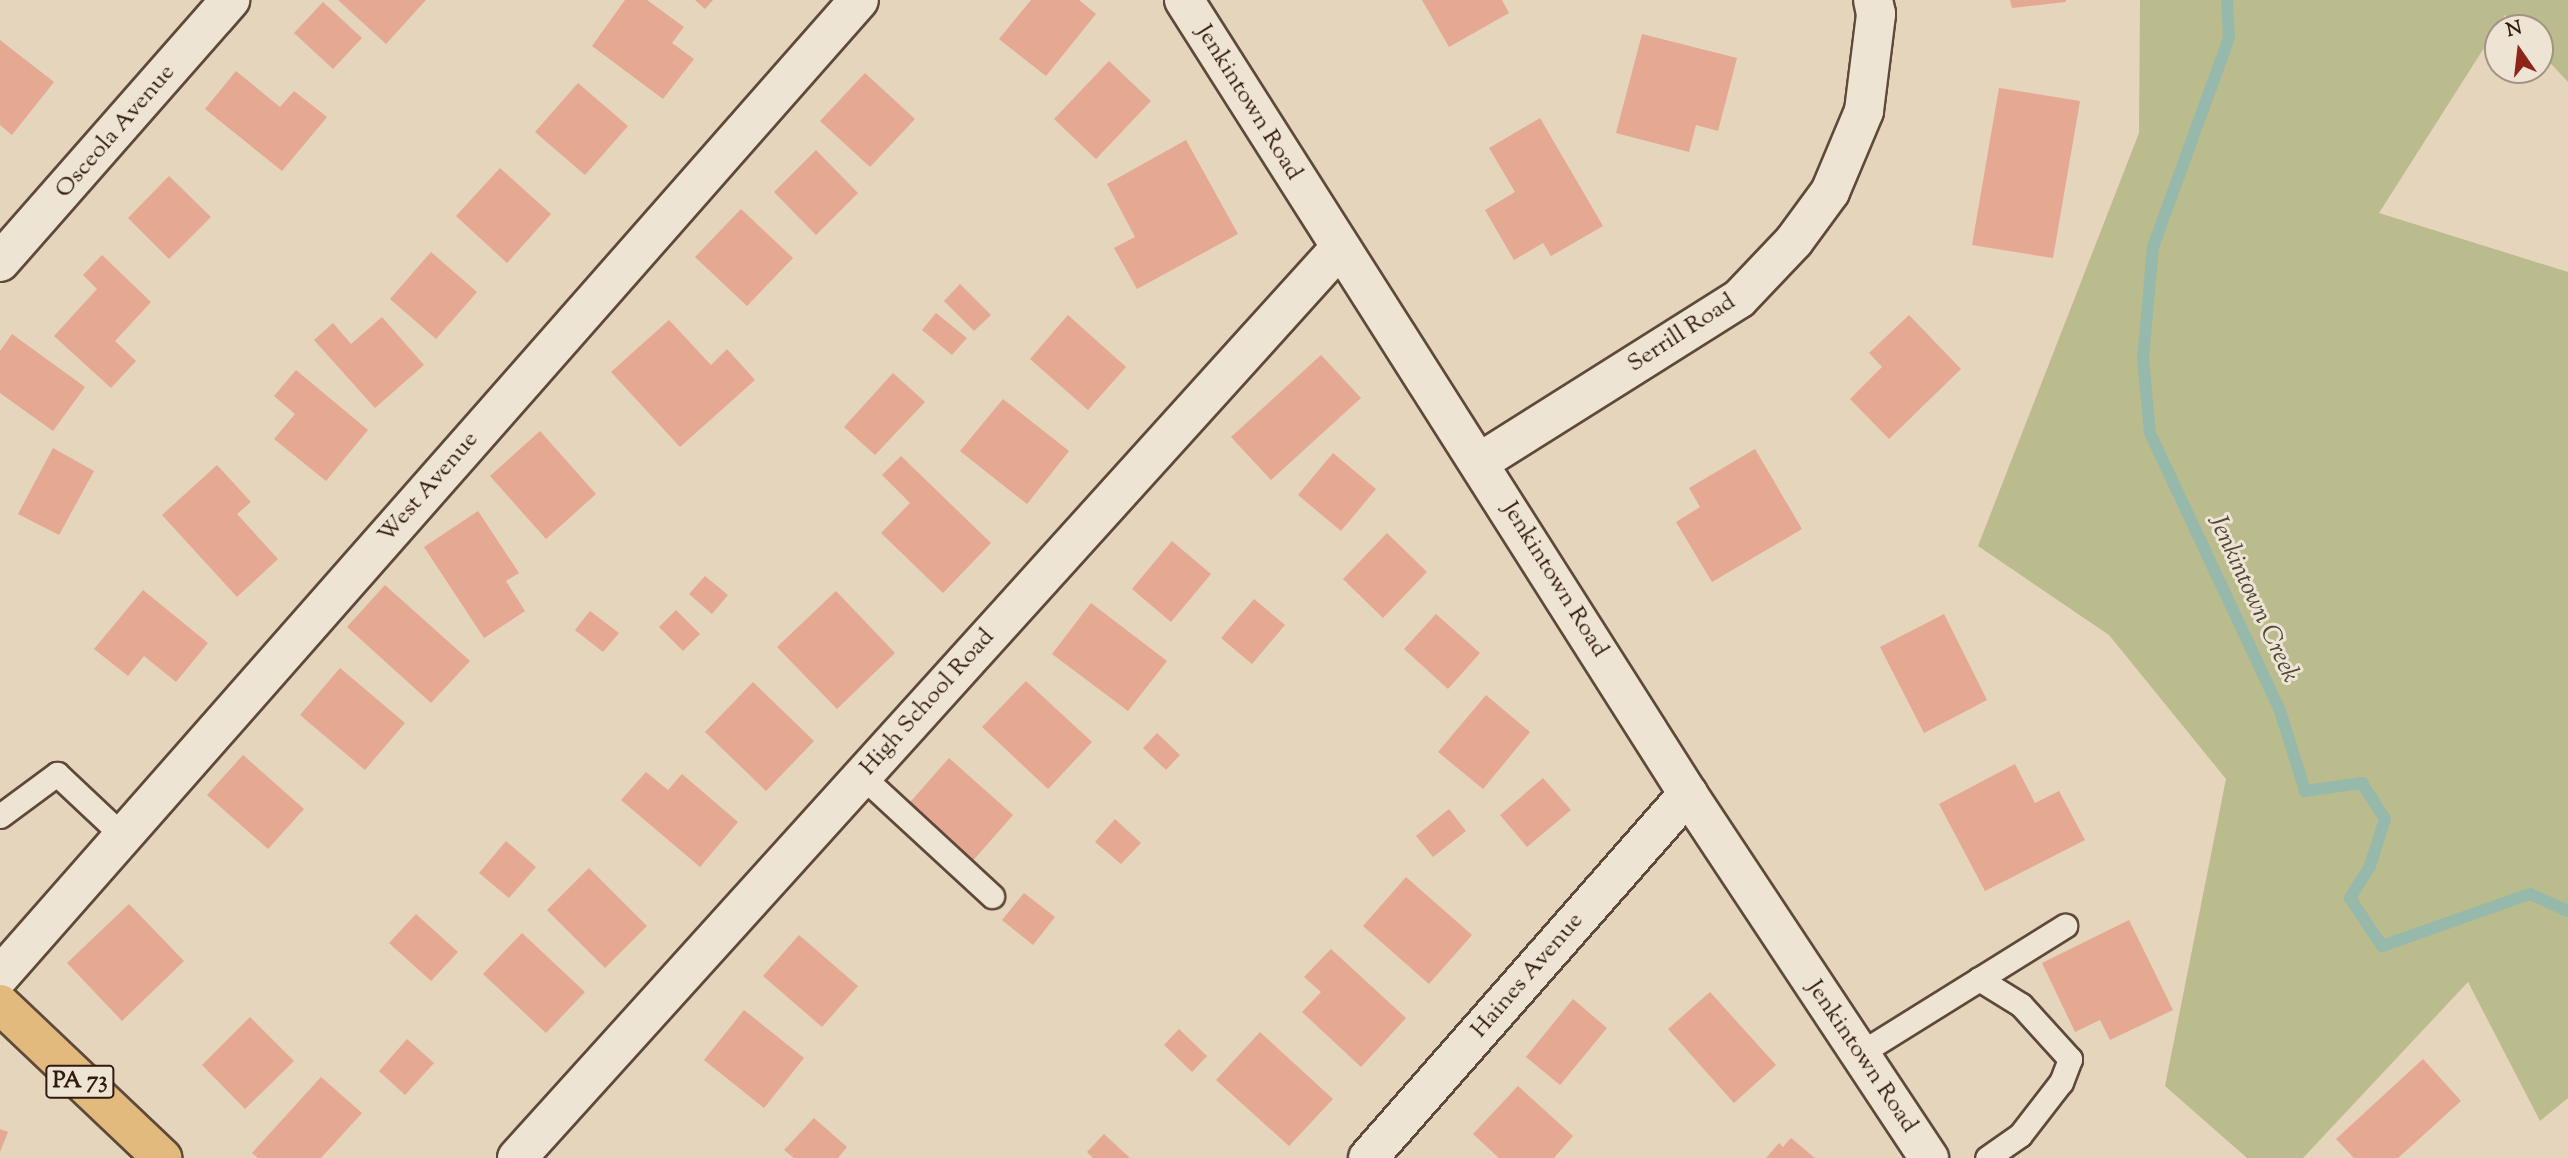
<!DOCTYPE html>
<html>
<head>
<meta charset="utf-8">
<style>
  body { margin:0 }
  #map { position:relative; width:2568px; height:1158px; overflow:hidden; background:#e5d5bc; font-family:"Sorts Mill Goudy",serif }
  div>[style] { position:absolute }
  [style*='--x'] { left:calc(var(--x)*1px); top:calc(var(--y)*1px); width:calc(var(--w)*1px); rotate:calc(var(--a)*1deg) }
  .green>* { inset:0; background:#babc8d }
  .stream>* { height:12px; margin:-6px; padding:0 6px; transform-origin:6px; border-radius:6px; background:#97b9ab }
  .building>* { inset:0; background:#e4a893 }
  .roads { filter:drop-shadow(2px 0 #5f493a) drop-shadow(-2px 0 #5f493a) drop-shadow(0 2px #5f493a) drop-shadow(0 -2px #5f493a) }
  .lane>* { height:23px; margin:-11.5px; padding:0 11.5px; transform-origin:11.5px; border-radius:11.5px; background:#eee4d3 }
  .street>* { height:38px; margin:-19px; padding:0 19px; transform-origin:19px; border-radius:19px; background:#eee4d3 }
  .primary>* { height:38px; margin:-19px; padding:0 19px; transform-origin:19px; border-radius:19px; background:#e2ba7e }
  span { translate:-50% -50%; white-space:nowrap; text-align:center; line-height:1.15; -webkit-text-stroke:6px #eee4d3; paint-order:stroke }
  .shield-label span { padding:2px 5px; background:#eee4d3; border:2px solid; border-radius:5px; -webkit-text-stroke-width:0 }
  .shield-label { font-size:23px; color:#321a0f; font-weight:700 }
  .street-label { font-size:24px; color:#321a0f }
  .water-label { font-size:26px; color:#504a3e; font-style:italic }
  .north { position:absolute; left:2484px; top:14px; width:70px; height:70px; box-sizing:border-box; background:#eee4d3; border:2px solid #a39385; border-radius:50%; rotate:346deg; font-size:19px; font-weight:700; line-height:28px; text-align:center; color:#321a0f }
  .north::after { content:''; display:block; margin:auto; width:24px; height:32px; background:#8f2418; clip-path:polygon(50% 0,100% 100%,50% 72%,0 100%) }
</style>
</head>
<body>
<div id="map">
  <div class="green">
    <div style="clip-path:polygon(2140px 0,2568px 0,2568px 82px,2540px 52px,2540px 28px,2518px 28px,2505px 15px,2379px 213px,2568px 272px,2568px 1098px,2540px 1121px,2468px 982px,2303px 1158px,2247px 1158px,2165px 1086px,2226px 779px,2109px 635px,1978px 546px,2139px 133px)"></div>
  </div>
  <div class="stream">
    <div style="--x:2227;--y:0;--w:38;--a:87"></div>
    <div style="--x:2229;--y:38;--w:222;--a:110"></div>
    <div style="--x:2153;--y:247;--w:112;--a:95.1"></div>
    <div style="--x:2143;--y:359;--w:74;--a:84.6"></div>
    <div style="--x:2150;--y:433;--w:307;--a:64.9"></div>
    <div style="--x:2280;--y:711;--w:84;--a:72.6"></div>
    <div style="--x:2305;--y:791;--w:58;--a:-8"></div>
    <div style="--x:2362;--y:783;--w:43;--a:57.4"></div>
    <div style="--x:2385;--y:819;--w:49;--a:107.7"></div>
    <div style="--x:2370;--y:866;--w:38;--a:122"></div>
    <div style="--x:2350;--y:898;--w:58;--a:56.3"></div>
    <div style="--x:2382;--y:946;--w:157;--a:-19.4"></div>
    <div style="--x:2530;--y:894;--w:42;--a:24.1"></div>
  </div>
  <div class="building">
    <div style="clip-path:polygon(338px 0,426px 0,386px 44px)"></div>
    <div style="clip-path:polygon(625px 0,647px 0,684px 27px,672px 43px,694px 59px,663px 99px,592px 46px)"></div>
    <div style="clip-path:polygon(695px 0,713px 0,705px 9px)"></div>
    <div style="clip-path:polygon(1031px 0,1079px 0,1096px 14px,1046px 76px,999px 39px)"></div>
    <div style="clip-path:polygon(1422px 0,1502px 0,1509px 13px,1449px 47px)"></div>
    <div style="clip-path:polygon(2010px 0,2066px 0,2066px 2px,2012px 8px)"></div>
    <div style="clip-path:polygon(323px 2px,362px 38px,333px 69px,294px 33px)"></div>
    <div style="clip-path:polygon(1642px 34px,1737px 58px,1718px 131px,1696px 125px,1689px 152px,1616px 133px)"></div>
    <div style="clip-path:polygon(0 40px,54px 82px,12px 135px,0 125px)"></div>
    <div style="clip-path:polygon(1109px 61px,1151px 101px,1096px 159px,1054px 119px)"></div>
    <div style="clip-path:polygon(236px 71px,280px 107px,294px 91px,327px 117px,282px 171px,205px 109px)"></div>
    <div style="clip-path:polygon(865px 73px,915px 119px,870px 167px,820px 121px)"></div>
    <div style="clip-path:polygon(578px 83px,628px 126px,585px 175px,535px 132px)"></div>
    <div style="clip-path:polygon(1999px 88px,2080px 101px,2053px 258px,1972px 245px)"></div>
    <div style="clip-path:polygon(1540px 118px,1603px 226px,1551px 256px,1543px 243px,1514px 260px,1485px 210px,1515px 192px,1489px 148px)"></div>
    <div style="clip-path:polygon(1186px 140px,1238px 234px,1137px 289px,1114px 248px,1135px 237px,1107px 184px)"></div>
    <div style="clip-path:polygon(816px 150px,858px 193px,816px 235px,774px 192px)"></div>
    <div style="clip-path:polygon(500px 168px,551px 214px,507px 263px,456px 216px)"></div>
    <div style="clip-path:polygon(169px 176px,211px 217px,169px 259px,128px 218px)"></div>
    <div style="clip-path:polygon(741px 209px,793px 258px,747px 306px,695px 257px)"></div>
    <div style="clip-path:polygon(431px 252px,477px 292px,436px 339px,390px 299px)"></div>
    <div style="clip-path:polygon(102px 255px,151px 302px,115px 341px,136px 361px,111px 388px,54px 336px,97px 289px,83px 275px)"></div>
    <div style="clip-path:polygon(960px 284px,991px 315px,974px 331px,944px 301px)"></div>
    <div style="clip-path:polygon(936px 313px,967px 338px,952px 355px,922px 330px)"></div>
    <div style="clip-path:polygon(1068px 315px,1126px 367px,1088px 410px,1030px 359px)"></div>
    <div style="clip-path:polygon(1909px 315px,1961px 369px,1889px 439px,1850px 399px,1882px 367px,1869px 353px)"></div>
    <div style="clip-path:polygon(382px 317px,424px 365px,375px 408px,314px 340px,333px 323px,351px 344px)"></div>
    <div style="clip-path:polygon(669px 320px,711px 365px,727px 349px,755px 380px,680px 447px,611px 372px)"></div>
    <div style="clip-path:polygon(12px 334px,85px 387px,53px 431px,0 393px,0 351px)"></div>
    <div style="clip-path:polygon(1321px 355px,1361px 398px,1271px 480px,1231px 437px)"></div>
    <div style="clip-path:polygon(296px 370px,368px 430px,326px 481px,274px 439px,295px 414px,274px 396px)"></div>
    <div style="clip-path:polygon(893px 373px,925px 402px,875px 455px,844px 427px)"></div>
    <div style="clip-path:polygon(1003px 399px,1069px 451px,1027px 504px,960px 451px)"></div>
    <div style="clip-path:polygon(540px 431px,596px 494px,546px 539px,490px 476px)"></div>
    <div style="clip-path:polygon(53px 448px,94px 471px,59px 535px,18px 514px)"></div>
    <div style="clip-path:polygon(1755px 449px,1802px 529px,1712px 582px,1676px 522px,1700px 507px,1689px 488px)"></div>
    <div style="clip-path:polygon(1333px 453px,1376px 489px,1341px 531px,1298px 495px)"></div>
    <div style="clip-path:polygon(901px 456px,991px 543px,943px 593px,881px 533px,910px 503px,882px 475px)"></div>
    <div style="clip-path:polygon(217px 465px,251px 502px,237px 514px,278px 559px,237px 597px,162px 515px)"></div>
    <div style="clip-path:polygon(478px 511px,519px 573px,506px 581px,525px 611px,484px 638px,424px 547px)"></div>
    <div style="clip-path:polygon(1387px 533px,1427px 572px,1383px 618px,1343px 579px)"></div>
    <div style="clip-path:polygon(1172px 541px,1211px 574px,1171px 622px,1132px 589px)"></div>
    <div style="clip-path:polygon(705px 576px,728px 595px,712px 614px,689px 594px)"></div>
    <div style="clip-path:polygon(385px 585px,470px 661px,431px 703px,347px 627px)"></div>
    <div style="clip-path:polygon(143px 590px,208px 643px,176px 682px,144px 656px,128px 676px,94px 649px)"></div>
    <div style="clip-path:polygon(836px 591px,895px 653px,837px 709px,777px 647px)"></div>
    <div style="clip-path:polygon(1254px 599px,1285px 625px,1252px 664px,1221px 638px)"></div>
    <div style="clip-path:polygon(1091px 603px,1167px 661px,1128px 711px,1052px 654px)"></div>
    <div style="clip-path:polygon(676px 610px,700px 634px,683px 651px,659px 627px)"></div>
    <div style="clip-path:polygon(590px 611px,619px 633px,603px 652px,575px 630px)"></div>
    <div style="clip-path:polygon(1436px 614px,1480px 653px,1448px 689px,1404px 649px)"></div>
    <div style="clip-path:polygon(1944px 614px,1987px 700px,1924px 733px,1880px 647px)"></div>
    <div style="clip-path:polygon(340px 668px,405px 723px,365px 770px,300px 715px)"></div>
    <div style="clip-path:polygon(1026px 681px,1092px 742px,1048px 789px,982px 727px)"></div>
    <div style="clip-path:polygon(753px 682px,814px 741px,766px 791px,705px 732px)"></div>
    <div style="clip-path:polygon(1486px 695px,1530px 732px,1483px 789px,1438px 752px)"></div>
    <div style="clip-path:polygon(1157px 733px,1180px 755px,1166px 770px,1143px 748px)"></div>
    <div style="clip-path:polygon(243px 755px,304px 809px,268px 849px,207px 795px)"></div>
    <div style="clip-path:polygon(949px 758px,1013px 815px,970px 864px,905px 808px)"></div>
    <div style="clip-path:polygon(2015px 764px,2035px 803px,2059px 791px,2085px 840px,1985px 891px,1939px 804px)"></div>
    <div style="clip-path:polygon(646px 772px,668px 790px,682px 774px,738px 822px,700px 867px,621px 800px)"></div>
    <div style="clip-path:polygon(1543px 778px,1571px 810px,1527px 847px,1500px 815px)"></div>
    <div style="clip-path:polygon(1449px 809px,1466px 831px,1433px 857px,1416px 836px)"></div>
    <div style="clip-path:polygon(1115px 819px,1141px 843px,1121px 864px,1095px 842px)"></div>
    <div style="clip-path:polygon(506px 841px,536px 867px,509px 898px,479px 873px)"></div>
    <div style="clip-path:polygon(589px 868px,647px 926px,605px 968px,547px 910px)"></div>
    <div style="clip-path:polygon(1406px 877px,1472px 935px,1429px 984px,1363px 926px)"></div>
    <div style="clip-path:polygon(1024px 893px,1055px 917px,1033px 945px,1002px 920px)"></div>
    <div style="clip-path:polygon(129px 904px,184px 961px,122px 1021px,67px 963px)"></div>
    <div style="clip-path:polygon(416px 914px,458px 952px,431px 981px,389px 943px)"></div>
    <div style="clip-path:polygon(2129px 920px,2173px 1010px,2110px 1040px,2100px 1020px,2075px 1032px,2042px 963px)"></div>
    <div style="clip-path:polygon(522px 933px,585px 992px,546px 1033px,483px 974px)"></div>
    <div style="clip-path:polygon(799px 935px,858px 986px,822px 1027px,763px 976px)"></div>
    <div style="clip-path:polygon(1331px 949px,1406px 1018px,1361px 1067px,1302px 1012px,1321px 992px,1304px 977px)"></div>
    <div style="clip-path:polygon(1710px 992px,1776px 1065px,1734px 1103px,1668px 1029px)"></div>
    <div style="clip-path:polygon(1573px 999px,1607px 1028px,1560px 1085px,1526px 1057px)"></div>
    <div style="clip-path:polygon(744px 1010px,804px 1058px,764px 1108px,704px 1060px)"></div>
    <div style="clip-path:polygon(250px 1017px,294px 1061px,245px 1109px,202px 1065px)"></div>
    <div style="clip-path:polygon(1179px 1029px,1207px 1056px,1192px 1072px,1164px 1045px)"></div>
    <div style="clip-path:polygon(1260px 1032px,1333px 1099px,1289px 1146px,1216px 1080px)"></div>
    <div style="clip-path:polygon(407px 1039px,434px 1063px,405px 1095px,379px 1071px)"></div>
    <div style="clip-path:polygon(2423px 1059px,2461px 1101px,2398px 1158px,2354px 1158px,2336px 1139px)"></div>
    <div style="clip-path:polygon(321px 1077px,362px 1113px,321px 1158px,258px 1158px,252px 1153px)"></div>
    <div style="clip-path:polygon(1518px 1086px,1573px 1136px,1554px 1158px,1499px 1158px,1473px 1134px)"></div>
    <div style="clip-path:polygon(814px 1118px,847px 1147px,838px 1158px,794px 1158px,784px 1150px)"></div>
    <div style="clip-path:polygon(0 1129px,8px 1132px,0 1152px)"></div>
    <div style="clip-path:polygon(1104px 1134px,1130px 1158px,1093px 1158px,1087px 1152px)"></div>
    <div style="clip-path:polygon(1791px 1138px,1815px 1158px,1766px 1158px,1779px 1143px,1783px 1147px)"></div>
  </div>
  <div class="roads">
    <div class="lane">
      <div style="--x:862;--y:776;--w:177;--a:42.7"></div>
      <div style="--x:0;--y:816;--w:71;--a:-36.4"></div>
      <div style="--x:57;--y:774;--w:91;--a:43.2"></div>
      <div style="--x:1979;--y:979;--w:49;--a:31.8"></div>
      <div style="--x:2021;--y:1005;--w:73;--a:47.8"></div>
      <div style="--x:2070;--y:1059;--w:25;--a:111"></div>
      <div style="--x:2061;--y:1082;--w:67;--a:127.7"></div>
      <div style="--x:2020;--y:1135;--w:40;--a:145.1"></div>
      <div style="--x:1859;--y:1054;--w:243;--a:-31.9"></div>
    </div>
    <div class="street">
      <div style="--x:1184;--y:0;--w:940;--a:57.59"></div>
      <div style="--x:1688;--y:794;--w:437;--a:56.5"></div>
      <div style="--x:0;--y:262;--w:349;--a:-48.7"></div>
      <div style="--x:1480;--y:462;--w:306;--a:-32.2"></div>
      <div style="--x:1739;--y:299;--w:80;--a:-46.5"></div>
      <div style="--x:1794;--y:241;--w:61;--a:-53.7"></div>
      <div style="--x:1830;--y:192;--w:88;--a:-67.2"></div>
      <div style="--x:1864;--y:111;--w:98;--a:-82.9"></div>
      <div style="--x:1876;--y:14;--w:14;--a:-102"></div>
      <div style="--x:0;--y:976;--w:1300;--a:-48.65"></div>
      <div style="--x:517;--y:1158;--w:1226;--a:-47.88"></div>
      <div style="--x:1368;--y:1158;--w:485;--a:-48.7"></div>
    </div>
    <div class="primary">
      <div style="--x:0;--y:1004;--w:224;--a:43.5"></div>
    </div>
  </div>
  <div class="shield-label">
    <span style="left:80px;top:1082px">PA 73</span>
  </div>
  <div class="street-label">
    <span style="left:1248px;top:103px;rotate:58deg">Jenkintown Road</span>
    <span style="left:116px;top:132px;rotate:-49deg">Osceola Avenue</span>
    <span style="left:1682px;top:334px;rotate:-33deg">Serrill Road</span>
    <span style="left:429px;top:488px;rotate:-49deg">West Avenue</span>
    <span style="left:1554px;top:580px;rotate:58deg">Jenkintown Road</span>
    <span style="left:928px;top:703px;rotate:-48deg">High School Road</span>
    <span style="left:1528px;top:976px;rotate:-49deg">Haines Avenue</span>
    <span style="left:1861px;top:1057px;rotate:56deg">Jenkintown Road</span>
  </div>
  <div class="water-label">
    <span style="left:2253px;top:599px;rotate:65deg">Jenkintown Creek</span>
  </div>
  <div class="north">N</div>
</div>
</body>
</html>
